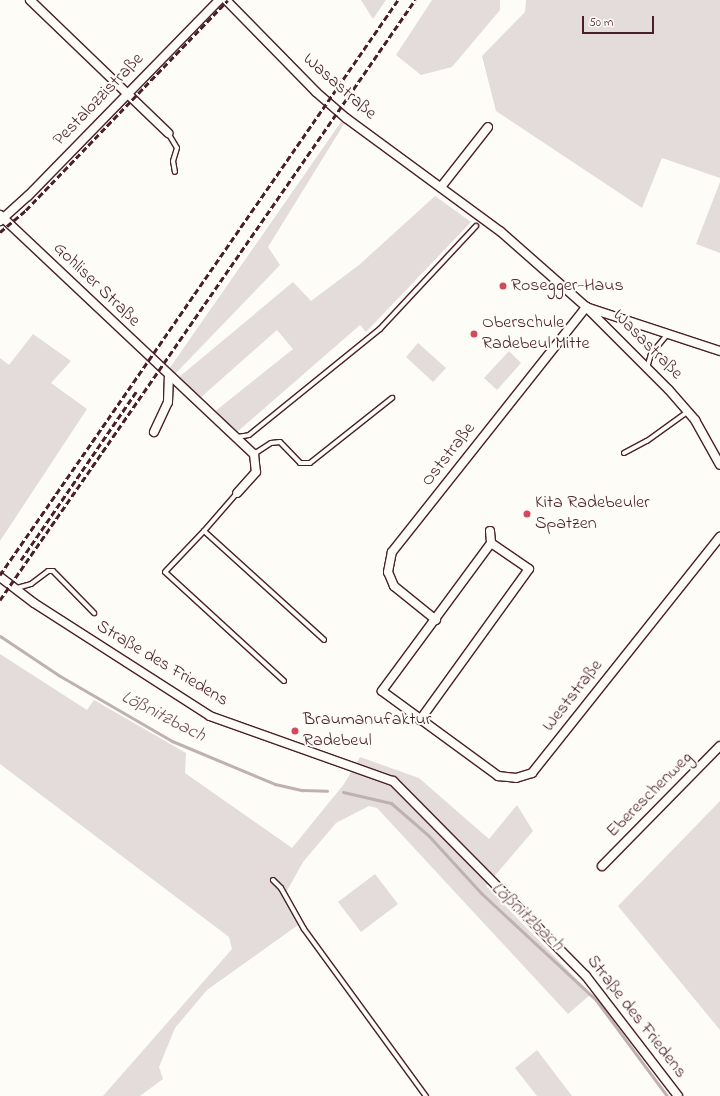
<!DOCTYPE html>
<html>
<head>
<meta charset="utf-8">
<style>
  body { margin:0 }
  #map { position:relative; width:720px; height:1096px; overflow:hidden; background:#fdfcf7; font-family:"Indie Flower",sans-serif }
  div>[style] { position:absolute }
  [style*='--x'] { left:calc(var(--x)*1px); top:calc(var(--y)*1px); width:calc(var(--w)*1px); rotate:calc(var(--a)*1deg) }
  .green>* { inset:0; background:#e3dcda }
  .stream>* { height:3px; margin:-1.5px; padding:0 1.5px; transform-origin:1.5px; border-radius:1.5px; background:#c0b1b1 }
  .roads { filter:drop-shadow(1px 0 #4a1f2b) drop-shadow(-1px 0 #4a1f2b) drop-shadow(0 1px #4a1f2b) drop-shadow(0 -1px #4a1f2b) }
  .service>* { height:4px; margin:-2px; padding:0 2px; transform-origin:2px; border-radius:2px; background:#fdfcf7 }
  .minor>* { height:8px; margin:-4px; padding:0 4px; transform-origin:4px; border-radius:4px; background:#fdfcf7 }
  .rail>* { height:3px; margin-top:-1.5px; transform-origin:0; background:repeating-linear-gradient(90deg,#4a1f2b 0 6px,transparent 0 9px) }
  .dots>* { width:11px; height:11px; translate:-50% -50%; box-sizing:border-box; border:2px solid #fdfcf7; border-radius:50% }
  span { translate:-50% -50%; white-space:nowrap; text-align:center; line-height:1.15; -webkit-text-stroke:4px #fdfcf7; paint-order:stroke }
  .street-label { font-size:18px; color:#4a1f2b }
  .poi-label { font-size:18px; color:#4a1f2b }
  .left { translate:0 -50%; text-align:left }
  .water-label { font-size:19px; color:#73525a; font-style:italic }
  .scale { position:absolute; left:582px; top:16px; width:72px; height:18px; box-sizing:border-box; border:2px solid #4a1f2b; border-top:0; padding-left:5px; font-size:12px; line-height:14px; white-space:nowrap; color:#4a1f2b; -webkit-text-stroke:3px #fdfcf7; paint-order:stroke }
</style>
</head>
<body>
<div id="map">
  <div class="green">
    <div style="clip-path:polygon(361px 0,386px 0,373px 19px)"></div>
    <div style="clip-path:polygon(432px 0,500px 0,500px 10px,452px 67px,421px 75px,396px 55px)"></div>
    <div style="clip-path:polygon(526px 0,720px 0,720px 178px,662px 158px,642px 208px,496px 111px,482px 56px,525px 12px)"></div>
    <div style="clip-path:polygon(341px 122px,344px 124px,268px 247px,280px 265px,174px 375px,169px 369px)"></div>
    <div style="clip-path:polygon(720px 182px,720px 253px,696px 244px)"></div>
    <div style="clip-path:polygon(435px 196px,471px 222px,366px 332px,360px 325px,236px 433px,213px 413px,293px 349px,277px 330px,199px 399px,178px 378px,293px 282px,311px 301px,359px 265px)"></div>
    <div style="clip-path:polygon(33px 334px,71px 361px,51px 383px,87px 409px,0 541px,0 358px,9px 365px)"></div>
    <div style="clip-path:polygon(418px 343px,446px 368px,433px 382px,406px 357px)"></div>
    <div style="clip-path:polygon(509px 351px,521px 363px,497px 390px,484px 378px)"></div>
    <div style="clip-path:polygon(0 654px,87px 710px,94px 700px,186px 753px,185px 773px,292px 848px,344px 784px,360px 757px,419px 778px,489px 839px,517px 805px,533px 831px,486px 886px,591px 994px,568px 1014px,377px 808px,369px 806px,336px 823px,303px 862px,283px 898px,298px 925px,207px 990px,175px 1028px,159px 1067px,163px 1079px,140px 1096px,103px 1096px,232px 949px,229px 937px,0 764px)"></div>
    <div style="clip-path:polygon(720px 801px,720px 1030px,618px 906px)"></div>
    <div style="clip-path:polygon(375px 874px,398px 904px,361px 932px,338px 902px)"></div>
    <div style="clip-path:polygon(537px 1050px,572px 1096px,537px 1096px,515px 1068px)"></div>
  </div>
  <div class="stream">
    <div style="--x:0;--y:636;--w:72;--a:33.7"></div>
    <div style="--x:60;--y:676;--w:129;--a:30.1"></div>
    <div style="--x:172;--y:741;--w:112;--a:22.7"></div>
    <div style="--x:275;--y:784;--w:28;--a:13"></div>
    <div style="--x:302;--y:790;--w:25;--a:2"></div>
    <div style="--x:343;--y:792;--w:49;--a:12.9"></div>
    <div style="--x:391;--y:803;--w:49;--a:40.9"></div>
    <div style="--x:428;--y:835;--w:79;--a:47.6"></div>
    <div style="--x:481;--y:893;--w:157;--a:42.9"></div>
    <div style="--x:596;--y:1000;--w:119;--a:53.5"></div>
  </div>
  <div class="roads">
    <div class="service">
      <div style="--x:168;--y:133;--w:17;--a:59"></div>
      <div style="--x:177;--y:148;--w:14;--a:107"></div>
      <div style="--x:173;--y:161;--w:11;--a:80"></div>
      <div style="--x:647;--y:368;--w:15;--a:-74"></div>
      <div style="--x:651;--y:354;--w:26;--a:-50"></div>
      <div style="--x:237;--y:437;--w:12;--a:-9"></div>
      <div style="--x:249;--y:435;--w:169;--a:-39"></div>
      <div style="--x:380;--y:329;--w:141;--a:-47"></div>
      <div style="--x:624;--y:453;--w:26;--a:-28"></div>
      <div style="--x:647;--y:441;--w:49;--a:-35.9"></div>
      <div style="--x:254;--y:454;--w:20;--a:-33"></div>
      <div style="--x:271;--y:443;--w:9;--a:-6"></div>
      <div style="--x:280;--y:442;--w:29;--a:46"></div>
      <div style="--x:300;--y:463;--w:10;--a:0"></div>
      <div style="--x:310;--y:463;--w:105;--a:-38.4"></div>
      <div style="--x:204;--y:531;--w:50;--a:-49"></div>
      <div style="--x:17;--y:588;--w:15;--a:-16"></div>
      <div style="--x:31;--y:584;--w:21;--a:-37"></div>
      <div style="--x:48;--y:571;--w:5;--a:0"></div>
      <div style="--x:53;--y:571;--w:59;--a:45.7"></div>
      <div style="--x:284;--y:681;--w:161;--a:-137.5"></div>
      <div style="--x:165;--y:572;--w:57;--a:-46.4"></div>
      <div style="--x:204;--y:531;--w:162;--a:42.2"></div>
      <div style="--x:273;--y:880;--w:11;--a:45"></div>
      <div style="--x:281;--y:888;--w:47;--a:60.7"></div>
      <div style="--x:304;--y:929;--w:207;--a:53.9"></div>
    </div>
    <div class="minor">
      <div style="--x:30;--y:0;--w:192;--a:43.9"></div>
      <div style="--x:226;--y:0;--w:129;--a:45.6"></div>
      <div style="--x:316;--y:92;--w:40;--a:41"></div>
      <div style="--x:346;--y:118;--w:192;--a:36.3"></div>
      <div style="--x:501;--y:232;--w:113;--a:41.4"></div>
      <div style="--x:586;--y:307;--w:117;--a:45"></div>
      <div style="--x:669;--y:390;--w:40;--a:49"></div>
      <div style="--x:695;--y:420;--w:51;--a:60.9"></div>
      <div style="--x:441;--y:187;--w:76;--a:-51.9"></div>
      <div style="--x:0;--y:215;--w:349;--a:43.3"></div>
      <div style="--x:254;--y:454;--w:18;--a:84"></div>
      <div style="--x:256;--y:472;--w:28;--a:132"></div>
      <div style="--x:0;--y:221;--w:38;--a:-42"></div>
      <div style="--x:28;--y:196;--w:274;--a:-45.7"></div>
      <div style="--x:154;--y:432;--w:33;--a:-65"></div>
      <div style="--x:168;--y:402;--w:25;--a:-88"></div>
      <div style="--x:490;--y:531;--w:12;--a:85"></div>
      <div style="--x:491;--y:543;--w:184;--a:126.4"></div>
      <div style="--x:382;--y:691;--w:144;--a:36.2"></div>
      <div style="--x:498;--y:776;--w:18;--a:6"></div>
      <div style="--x:516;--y:778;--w:17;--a:-17"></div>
      <div style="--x:532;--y:773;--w:302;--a:-51.5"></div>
      <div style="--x:0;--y:577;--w:43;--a:37.4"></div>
      <div style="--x:34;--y:603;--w:209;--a:32.7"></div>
      <div style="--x:210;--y:716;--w:194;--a:19.6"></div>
      <div style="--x:393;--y:781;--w:274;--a:45.3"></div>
      <div style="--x:586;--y:976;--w:151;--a:52.5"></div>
      <div style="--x:436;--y:620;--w:54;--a:-141"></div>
      <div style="--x:394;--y:586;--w:15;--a:-113"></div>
      <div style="--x:388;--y:572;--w:20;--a:-79"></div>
      <div style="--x:392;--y:552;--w:313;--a:-51.6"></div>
      <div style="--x:586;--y:307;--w:141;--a:18.2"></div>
      <div style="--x:420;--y:720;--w:186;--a:-54.2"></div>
      <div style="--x:529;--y:569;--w:46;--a:-145.6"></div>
      <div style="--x:602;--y:866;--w:168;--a:-45.5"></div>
    </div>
  </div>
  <div class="rail">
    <div style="--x:0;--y:232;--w:34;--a:-40"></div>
    <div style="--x:26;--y:210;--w:291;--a:-46.1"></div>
    <div style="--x:21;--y:560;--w:204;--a:-55.6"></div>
    <div style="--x:0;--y:575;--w:699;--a:-55.31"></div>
    <div style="--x:0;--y:600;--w:730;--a:-55.33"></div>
  </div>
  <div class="dots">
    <div style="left:503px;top:286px;background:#d1495b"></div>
    <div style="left:474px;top:334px;background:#d1495b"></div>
    <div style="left:527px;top:514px;background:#d1495b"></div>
    <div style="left:295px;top:731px;background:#d1495b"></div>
  </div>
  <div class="street-label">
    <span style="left:339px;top:87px;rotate:41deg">Wasastraße</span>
    <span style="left:99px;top:100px;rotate:-46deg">Pestalozzistraße</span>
    <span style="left:96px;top:285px;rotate:44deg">Gohliser Straße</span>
    <span style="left:647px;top:345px;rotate:45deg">Wasastraße</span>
    <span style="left:449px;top:455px;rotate:-52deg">Oststraße</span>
    <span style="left:162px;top:664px;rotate:31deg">Straße des Friedens</span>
    <span style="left:573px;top:696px;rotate:-52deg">Weststraße</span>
    <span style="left:650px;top:795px;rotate:-45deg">Ebereschenweg</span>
    <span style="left:636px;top:1017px;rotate:52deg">Straße des Friedens</span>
  </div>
  <div class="poi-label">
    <span class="left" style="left:511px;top:286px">Rosegger-Haus</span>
    <span class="left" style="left:482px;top:334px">Oberschule<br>Radebeul Mitte</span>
    <span class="left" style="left:535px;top:514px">Kita Radebeuler<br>Spatzen</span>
    <span class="left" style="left:303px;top:731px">Braumanufaktur<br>Radebeul</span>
  </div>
  <div class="water-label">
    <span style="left:163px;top:717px;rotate:27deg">Lößnitzbach</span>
    <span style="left:527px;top:917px;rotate:43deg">Lößnitzbach</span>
  </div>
  <div class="scale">50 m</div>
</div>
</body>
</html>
